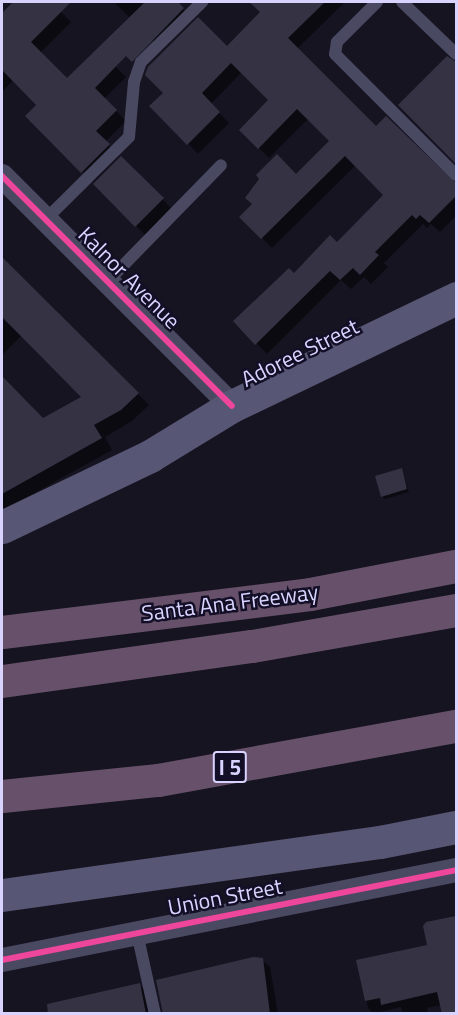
<!DOCTYPE html>
<html>
<head>
<meta charset="utf-8">
<style>
  body { margin:0 }
  #map { position:relative; width:458px; height:1015px; overflow:hidden; background:#161421; font-family:"Titillium Web",sans-serif }
  div>[style] { position:absolute }
  [style*='--x'] { left:calc(var(--x)*1px); top:calc(var(--y)*1px); width:calc(var(--w)*1px); rotate:calc(var(--a)*1deg) }
  .shadow>* { inset:0; background:#0007 }
  .building>* { inset:0; background:#343243 }
  .lane>* { height:12px; margin:-6px; padding:0 6px; transform-origin:6px; border-radius:6px; background:#4a4962 }
  .street>* { height:24px; margin:-12px; padding:0 12px; transform-origin:12px; border-radius:12px; background:#4a4962 }
  .secondary>* { height:33px; margin:-16.5px; padding:0 16.5px; transform-origin:16.5px; border-radius:16.5px; background:#575674 }
  .highway>* { height:33px; margin:-16.5px; padding:0 16.5px; transform-origin:16.5px; border-radius:16.5px; background:#67516a }
  .cycleway>* { height:6px; margin:-3px; padding:0 3px; transform-origin:3px; border-radius:3px; background:#ed469a }
  span { translate:-50% -50%; white-space:nowrap; text-align:center; line-height:1.15; -webkit-text-stroke:5px #130f26; paint-order:stroke }
  .shield-label span { padding:2px 4px; background:#130f26; border:2px solid; border-radius:4px; -webkit-text-stroke-width:0 }
  .shield-label { font-size:21px; color:#d9d4ff; font-weight:700 }
  .street-label { font-size:22px; color:#d9d4ff }
  .frame { position:absolute; inset:0; border:3px solid #d9d4ff; pointer-events:none }
</style>
</head>
<body>
<div id="map">
  <div class="shadow">
    <div style="clip-path:polygon(15px 2px,51px 2px,71px 22px,40px 53px,67px 80px,98px 49px,126px 77px,104px 99px,126px 121px,105px 142px,119px 156px,93px 182px,27px 116px,38px 105px,13px 80px,2px 92px,2px 15px)"></div>
    <div style="clip-path:polygon(114px 2px,176px 2px,193px 19px,162px 50px)"></div>
    <div style="clip-path:polygon(273px 2px,345px 2px,297px 49px,376px 128px,386px 119px,456px 189px,456px 216px,440px 232px,431px 224px,427px 228px,423px 224px,384px 263px,388px 267px,371px 284px,364px 277px,351px 289px,341px 280px,267px 354px,235px 321px,337px 244px,386px 195px,356px 165px,272px 248px,262px 238px,296px 176px,331px 141px,309px 118px,269px 158px,241px 130px,270px 100px,242px 72px,211px 104px,229px 123px,198px 154px,169px 124px,227px 48px)"></div>
    <div style="clip-path:polygon(447px 58px,456px 66px,456px 163px,400px 105px)"></div>
    <div style="clip-path:polygon(121px 158px,174px 211px,147px 237px,95px 184px)"></div>
    <div style="clip-path:polygon(2px 260px,149px 405px,132px 421px,105px 437px,112px 450px,2px 511px,2px 445px,7px 442px,2px 437px,2px 378px,43px 420px,84px 397px,22px 335px,2px 355px)"></div>
    <div style="clip-path:polygon(402px 470px,409px 492px,385px 499px,382px 496px)"></div>
    <div style="clip-path:polygon(456px 917px,456px 1002px,427px 1008px,428px 1014px,403px 1014px,401px 1007px,373px 1014px,368px 1008px,358px 961px,428px 946px,427px 924px)"></div>
    <div style="clip-path:polygon(262px 960px,270px 967px,278px 1014px,164px 1014px)"></div>
    <div style="clip-path:polygon(139px 985px,147px 992px,151px 1014px,48px 1014px)"></div>
  </div>
  <div class="building">
    <div style="clip-path:polygon(13px 2px,71px 2px,31px 42px,67px 78px,145px 2px,178px 2px,184px 8px,132px 62px,126px 56px,95px 88px,117px 110px,96px 131px,110px 144px,81px 173px,25px 116px,36px 105px,2px 70px,2px 13px)"></div>
    <div style="clip-path:polygon(249px 2px,325px 2px,288px 38px,376px 126px,386px 116px,456px 183px,456px 196px,429px 223px,420px 215px,416px 219px,412px 215px,375px 252px,379px 255px,360px 275px,353px 268px,340px 280px,330px 271px,255px 345px,233px 321px,289px 268px,294px 273px,330px 235px,337px 242px,383px 195px,345px 156px,261px 239px,239px 217px,252px 204px,245px 198px,259px 179px,256px 175px,277px 154px,296px 174px,329px 141px,297px 109px,258px 149px,239px 130px,268px 100px,231px 63px,202px 93px,220px 112px,187px 145px,149px 106px,163px 93px,145px 75px,148px 67px,198px 17px,227px 46px,260px 12px)"></div>
    <div style="clip-path:polygon(447px 56px,456px 62px,456px 164px,398px 105px)"></div>
    <div style="clip-path:polygon(121px 156px,164px 198px,135px 227px,93px 184px)"></div>
    <div style="clip-path:polygon(2px 257px,139px 393px,121px 410px,94px 425px,102px 438px,2px 494px,2px 376px,43px 418px,81px 397px,2px 317px)"></div>
    <div style="clip-path:polygon(402px 468px,407px 489px,381px 497px,375px 476px)"></div>
    <div style="clip-path:polygon(456px 916px,456px 1014px,442px 1014px,437px 992px,381px 1005px,380px 998px,365px 1001px,356px 960px,427px 945px,423px 926px,426px 922px)"></div>
    <div style="clip-path:polygon(253px 957px,263px 958px,270px 1014px,163px 1014px,156px 980px)"></div>
    <div style="clip-path:polygon(140px 983px,146px 1014px,48px 1014px,47px 1004px)"></div>
  </div>
  <div class="lane">
    <div style="--x:377;--y:2;--w:57;--a:135"></div>
    <div style="--x:337;--y:42;--w:12;--a:99"></div>
    <div style="--x:335;--y:54;--w:171;--a:45"></div>
    <div style="--x:402;--y:2;--w:75;--a:43.9"></div>
    <div style="--x:45;--y:220;--w:118;--a:-44.7"></div>
    <div style="--x:129;--y:137;--w:55;--a:-84.8"></div>
    <div style="--x:134;--y:82;--w:21;--a:-71"></div>
    <div style="--x:141;--y:62;--w:86;--a:-44.5"></div>
    <div style="--x:107;--y:282;--w:163;--a:-45.7"></div>
    <div style="--x:137;--y:933;--w:83;--a:77.5"></div>
  </div>
  <div class="street">
    <div style="--x:2;--y:176;--w:325;--a:45"></div>
    <div style="--x:2;--y:960;--w:463;--a:-11.2"></div>
  </div>
  <div class="secondary">
    <div style="--x:2;--y:527;--w:164;--a:-25.6"></div>
    <div style="--x:150;--y:456;--w:96;--a:-31.4"></div>
    <div style="--x:232;--y:406;--w:249;--a:-25.7"></div>
    <div style="--x:2;--y:895;--w:382;--a:-8"></div>
    <div style="--x:380;--y:842;--w:77;--a:-11.2"></div>
  </div>
  <div class="highway">
    <div style="--x:2;--y:632;--w:310;--a:-7"></div>
    <div style="--x:310;--y:594;--w:149;--a:-10.9"></div>
    <div style="--x:2;--y:681;--w:252;--a:-8"></div>
    <div style="--x:252;--y:646;--w:207;--a:-10"></div>
    <div style="--x:2;--y:796;--w:157;--a:-5.9"></div>
    <div style="--x:158;--y:780;--w:303;--a:-10.3"></div>
  </div>
  <div class="cycleway">
    <div style="--x:2;--y:176;--w:325;--a:45"></div>
    <div style="--x:2;--y:960;--w:463;--a:-11.2"></div>
  </div>
  <div class="shield-label">
    <span style="left:230px;top:767px">I 5</span>
  </div>
  <div class="street-label">
    <span style="left:129px;top:278px;rotate:45deg">Kalnor Avenue</span>
    <span style="left:300px;top:353px;rotate:-26deg">Adoree Street</span>
    <span style="left:230px;top:603px;rotate:-7deg">Santa Ana Freeway</span>
    <span style="left:225px;top:897px;rotate:-11deg">Union Street</span>
  </div>
  <div class="frame"></div>
</div>
</body>
</html>
